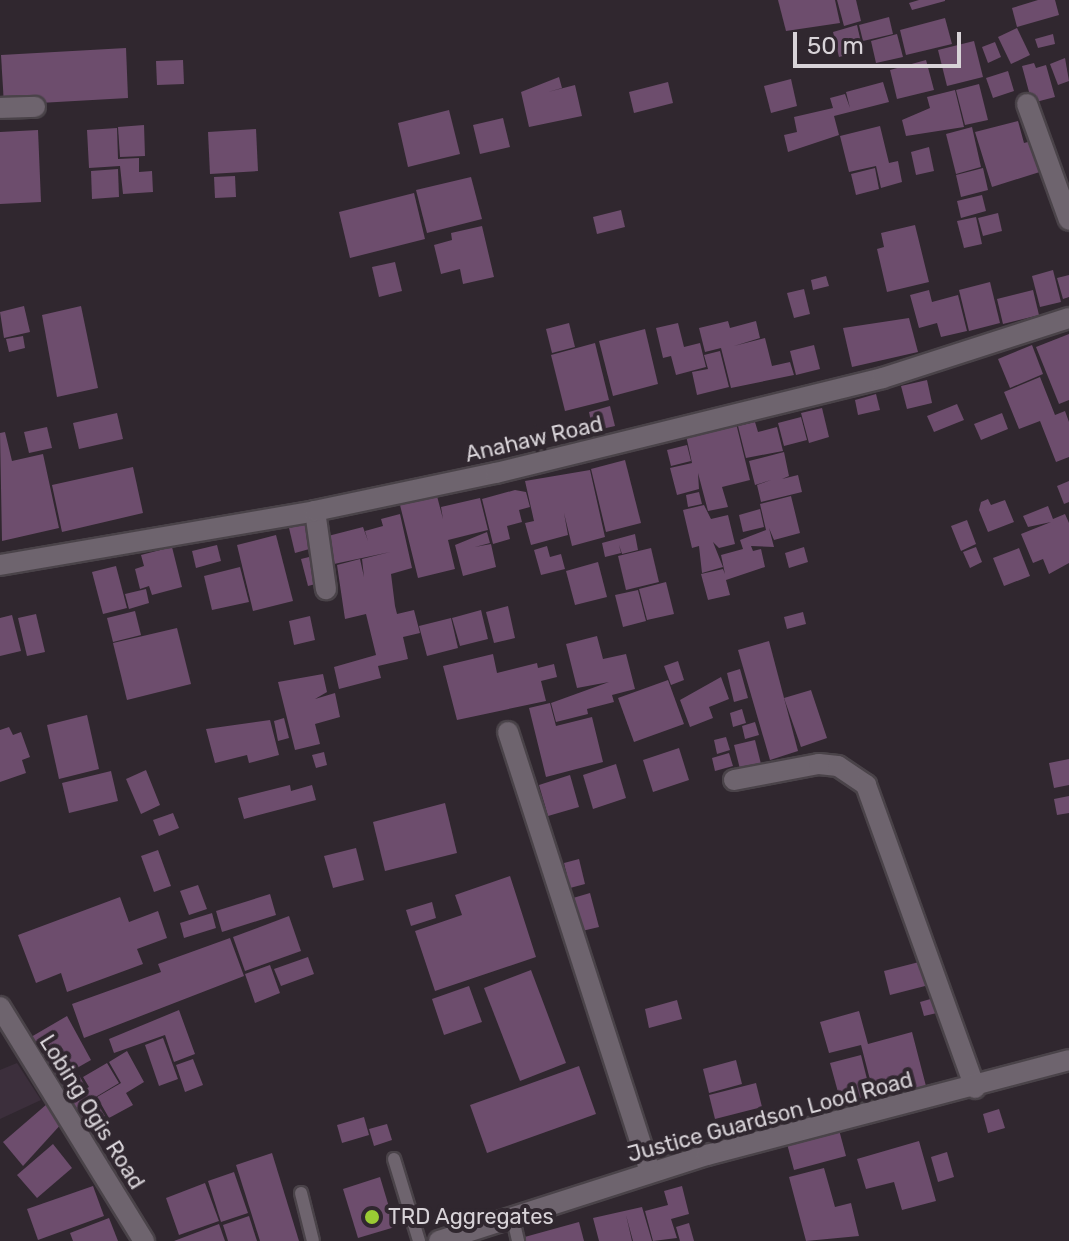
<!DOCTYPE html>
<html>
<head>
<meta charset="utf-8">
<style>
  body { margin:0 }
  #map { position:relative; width:1069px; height:1241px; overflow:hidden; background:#30272f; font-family:Rubik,sans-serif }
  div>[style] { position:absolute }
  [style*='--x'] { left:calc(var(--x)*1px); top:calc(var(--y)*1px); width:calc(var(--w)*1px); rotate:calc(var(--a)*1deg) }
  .built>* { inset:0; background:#3c2f3c }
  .building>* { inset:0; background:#6d4d6d }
  .roads { filter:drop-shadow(2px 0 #4a4349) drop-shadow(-2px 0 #4a4349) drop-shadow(0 2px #4a4349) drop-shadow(0 -2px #4a4349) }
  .service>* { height:12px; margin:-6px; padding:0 6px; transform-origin:6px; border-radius:6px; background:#6e646e }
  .minor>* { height:20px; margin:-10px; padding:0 10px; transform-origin:10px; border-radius:10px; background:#6e646e }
  .tertiary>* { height:20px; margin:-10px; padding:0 10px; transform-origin:10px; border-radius:10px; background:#6e646e }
  .dots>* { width:22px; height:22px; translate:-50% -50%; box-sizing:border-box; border:4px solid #30272f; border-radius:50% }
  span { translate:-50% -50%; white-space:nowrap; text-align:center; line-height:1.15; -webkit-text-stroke:8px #30272f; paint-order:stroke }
  .street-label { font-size:22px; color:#d8d3d8 }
  .poi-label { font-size:22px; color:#d8d3d8 }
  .left { translate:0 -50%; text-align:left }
  .scale { position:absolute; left:793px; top:32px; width:168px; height:36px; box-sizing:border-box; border:4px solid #d8d3d8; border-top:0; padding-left:10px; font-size:24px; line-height:28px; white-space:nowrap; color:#d8d3d8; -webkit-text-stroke:6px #30272f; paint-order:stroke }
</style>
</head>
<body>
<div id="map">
  <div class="built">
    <div style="clip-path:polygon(17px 1063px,41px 1100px,0 1119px,0 1070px)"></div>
  </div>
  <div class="building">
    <div style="clip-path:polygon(778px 0,835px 0,840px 23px,786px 31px)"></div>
    <div style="clip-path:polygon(837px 0,856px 0,861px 21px,844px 26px)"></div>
    <div style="clip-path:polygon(919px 0,945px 0,945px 1px,912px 10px,909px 3px)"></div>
    <div style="clip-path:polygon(1038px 0,1055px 0,1059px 15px,1017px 27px,1012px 8px)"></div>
    <div style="clip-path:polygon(889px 17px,893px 34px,863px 41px,859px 25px)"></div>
    <div style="clip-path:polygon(945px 18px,952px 44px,906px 55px,900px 30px)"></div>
    <div style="clip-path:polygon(857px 25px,863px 51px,839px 57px,833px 32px)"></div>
    <div style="clip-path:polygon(1017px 28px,1030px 55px,1011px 64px,998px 37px)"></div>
    <div style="clip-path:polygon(897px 34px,903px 57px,876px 63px,871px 41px)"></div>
    <div style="clip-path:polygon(1053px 34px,1055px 44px,1038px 48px,1035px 39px)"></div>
    <div style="clip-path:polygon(974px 41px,983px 77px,947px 86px,938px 50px)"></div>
    <div style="clip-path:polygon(995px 42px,1001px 57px,988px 63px,982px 47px)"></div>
    <div style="clip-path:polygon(126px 48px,128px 98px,4px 105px,1px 55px)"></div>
    <div style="clip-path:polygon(1065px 58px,1069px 81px,1058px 85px,1050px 64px)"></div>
    <div style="clip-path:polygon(183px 60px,184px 84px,157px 85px,156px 61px)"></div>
    <div style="clip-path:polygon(926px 60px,934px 90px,897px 99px,890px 70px)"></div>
    <div style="clip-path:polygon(1034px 63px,1036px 68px,1046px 65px,1055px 97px,1032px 103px,1022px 66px)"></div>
    <div style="clip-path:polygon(1008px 71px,1014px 91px,993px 98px,986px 78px)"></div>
    <div style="clip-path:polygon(559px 77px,562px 88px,548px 92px,575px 85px,582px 116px,529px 127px,521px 92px)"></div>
    <div style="clip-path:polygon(791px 79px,797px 106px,771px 113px,764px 86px)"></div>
    <div style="clip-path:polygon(668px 82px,673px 103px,634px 113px,629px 92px)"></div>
    <div style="clip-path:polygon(883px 82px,889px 102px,834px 116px,839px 135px,788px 152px,784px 135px,797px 132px,794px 117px,833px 108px,830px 98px,845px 94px,850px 108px,846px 92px)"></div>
    <div style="clip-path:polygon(979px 84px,988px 120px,965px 125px,956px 90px)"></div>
    <div style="clip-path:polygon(955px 90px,964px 127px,906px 136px,902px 120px,930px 108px,927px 97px)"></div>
    <div style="clip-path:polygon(449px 110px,460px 154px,408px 167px,398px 123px)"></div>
    <div style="clip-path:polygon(503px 118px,510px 147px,480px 154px,473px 125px)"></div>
    <div style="clip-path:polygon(1018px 121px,1024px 143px,1039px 139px,1046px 170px,992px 187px,975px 132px)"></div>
    <div style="clip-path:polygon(144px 125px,145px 156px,120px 157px,118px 127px)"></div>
    <div style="clip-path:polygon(880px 126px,889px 163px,898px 161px,902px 182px,881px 188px,876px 166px,849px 172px,840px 136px)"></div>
    <div style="clip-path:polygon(972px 127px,981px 167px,956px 174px,946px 134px)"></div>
    <div style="clip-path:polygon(117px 128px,118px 159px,139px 158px,139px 172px,152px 171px,153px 192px,123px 194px,120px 166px,89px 168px,87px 130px)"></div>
    <div style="clip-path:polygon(256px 129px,258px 171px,210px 174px,208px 132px)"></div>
    <div style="clip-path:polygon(38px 130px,41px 202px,0 204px,0 132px)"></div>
    <div style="clip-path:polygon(929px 147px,934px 171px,916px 175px,911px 152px)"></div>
    <div style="clip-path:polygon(875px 168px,879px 189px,856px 195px,851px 174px)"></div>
    <div style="clip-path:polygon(983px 168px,988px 190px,961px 197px,956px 175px)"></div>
    <div style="clip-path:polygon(118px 169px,119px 197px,92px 199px,91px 171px)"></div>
    <div style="clip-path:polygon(235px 176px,236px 197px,215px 198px,214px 177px)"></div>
    <div style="clip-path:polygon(471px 177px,482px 219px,427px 233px,416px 190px)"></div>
    <div style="clip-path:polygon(414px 193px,425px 239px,350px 258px,339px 212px)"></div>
    <div style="clip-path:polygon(982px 195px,986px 211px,961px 218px,957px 201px)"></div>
    <div style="clip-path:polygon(621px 210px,625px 227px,597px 234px,593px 217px)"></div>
    <div style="clip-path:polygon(998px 213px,1002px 231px,983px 236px,978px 218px)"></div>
    <div style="clip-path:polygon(976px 217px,982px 244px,964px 248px,957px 221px)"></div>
    <div style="clip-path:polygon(915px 225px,929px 282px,887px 292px,877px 249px,884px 247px,881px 233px)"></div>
    <div style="clip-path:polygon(482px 226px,494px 277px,463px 284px,460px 269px,441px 274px,434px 245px,452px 240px,451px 233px)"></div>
    <div style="clip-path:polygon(395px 262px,402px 291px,379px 297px,372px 267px)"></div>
    <div style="clip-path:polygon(1053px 270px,1061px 302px,1040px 307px,1032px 276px)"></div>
    <div style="clip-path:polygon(1069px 275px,1069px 297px,1063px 299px,1057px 278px)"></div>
    <div style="clip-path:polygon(826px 276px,829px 286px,813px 290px,811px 280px)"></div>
    <div style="clip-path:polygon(990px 282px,1000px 323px,969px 331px,959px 290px)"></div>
    <div style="clip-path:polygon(804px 289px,810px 314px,794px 318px,787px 293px)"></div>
    <div style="clip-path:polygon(929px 290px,932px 302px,958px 295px,967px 331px,941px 337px,937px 323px,919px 328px,910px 295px)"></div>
    <div style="clip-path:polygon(1033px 290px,1039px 315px,1003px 324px,997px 299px)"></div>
    <div style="clip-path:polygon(24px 306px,30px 332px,4px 338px,0 312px)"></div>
    <div style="clip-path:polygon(81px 306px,98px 388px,57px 397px,42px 315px)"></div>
    <div style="clip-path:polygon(909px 318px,918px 352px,852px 367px,843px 328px)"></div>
    <div style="clip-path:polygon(728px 321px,730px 328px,756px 321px,760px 338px,734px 346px,765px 338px,772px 366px,790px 362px,794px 375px,731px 388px,721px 348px,705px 352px,699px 328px)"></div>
    <div style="clip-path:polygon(569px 323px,575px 347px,552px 353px,546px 329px)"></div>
    <div style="clip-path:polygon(678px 323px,684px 347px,700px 343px,706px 367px,676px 375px,671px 356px,663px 358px,656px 328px)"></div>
    <div style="clip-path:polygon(645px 329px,658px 384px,613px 396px,599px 341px)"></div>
    <div style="clip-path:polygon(1069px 334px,1069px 400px,1059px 404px,1036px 347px)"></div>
    <div style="clip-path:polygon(23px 336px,25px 348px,9px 352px,6px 339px)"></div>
    <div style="clip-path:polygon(595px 343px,609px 400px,565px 411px,551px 355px)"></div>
    <div style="clip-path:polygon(814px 345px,820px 369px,796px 375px,790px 351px)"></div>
    <div style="clip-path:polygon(1032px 345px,1043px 374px,1010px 388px,998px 359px)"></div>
    <div style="clip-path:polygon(720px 351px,729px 387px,697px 395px,692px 372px,708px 369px,704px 355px)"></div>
    <div style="clip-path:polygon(1040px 377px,1055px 415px,1065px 411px,1069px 422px,1069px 457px,1056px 462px,1040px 421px,1019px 429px,1004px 392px)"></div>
    <div style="clip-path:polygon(927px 380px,932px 403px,907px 409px,901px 386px)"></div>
    <div style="clip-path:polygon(876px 394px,880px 410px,858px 415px,855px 400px)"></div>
    <div style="clip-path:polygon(957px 404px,964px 420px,934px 432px,927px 416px)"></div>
    <div style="clip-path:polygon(610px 406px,615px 426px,593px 431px,589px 412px)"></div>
    <div style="clip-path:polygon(822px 408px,829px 437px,809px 443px,801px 413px)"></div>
    <div style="clip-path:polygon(117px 413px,123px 439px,79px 449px,73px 423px)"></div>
    <div style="clip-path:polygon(1002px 413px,1008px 429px,981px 440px,974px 424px)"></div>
    <div style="clip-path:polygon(801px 417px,807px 440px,784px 446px,778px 423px)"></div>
    <div style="clip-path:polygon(735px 419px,750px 480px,722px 487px,728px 507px,708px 511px,698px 473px,699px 489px,677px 495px,670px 468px,692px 463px,685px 431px)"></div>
    <div style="clip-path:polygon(755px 422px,758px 432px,777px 427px,783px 451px,746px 458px,738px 426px)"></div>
    <div style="clip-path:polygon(47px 427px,52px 448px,29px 453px,24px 432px)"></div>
    <div style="clip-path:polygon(5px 432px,12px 461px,43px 454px,59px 528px,2px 541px,0 433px)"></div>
    <div style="clip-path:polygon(687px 445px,691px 461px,671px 466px,667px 450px)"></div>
    <div style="clip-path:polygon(784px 452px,789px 476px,782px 479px,798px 475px,802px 492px,761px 502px,757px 485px,771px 480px,755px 485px,749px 461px)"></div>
    <div style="clip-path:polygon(625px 460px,641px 523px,606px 532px,591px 469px)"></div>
    <div style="clip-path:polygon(133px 467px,143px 513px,62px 532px,52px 485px)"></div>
    <div style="clip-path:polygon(590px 470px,605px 537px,572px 546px,564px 513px,568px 535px,531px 545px,525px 523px,534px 521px,525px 481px)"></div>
    <div style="clip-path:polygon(1069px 481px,1069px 502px,1064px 504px,1057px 486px)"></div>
    <div style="clip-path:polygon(515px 490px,526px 492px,530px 507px,519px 510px,522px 522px,507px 526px,510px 539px,493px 544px,482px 499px)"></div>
    <div style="clip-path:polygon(699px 492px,702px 504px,688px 507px,686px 495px)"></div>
    <div style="clip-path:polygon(437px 496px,443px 519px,441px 507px,480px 498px,488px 530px,448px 540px,455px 569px,418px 578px,400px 505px)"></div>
    <div style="clip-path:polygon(791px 496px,800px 533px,774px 540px,769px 528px,774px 547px,751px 546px,753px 551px,761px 549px,765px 567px,726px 580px,730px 595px,708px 600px,701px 574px,723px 569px,725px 574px,721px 555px,743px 549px,740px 540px,766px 530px,760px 504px)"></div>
    <div style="clip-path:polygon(988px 499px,991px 505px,1005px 500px,1014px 522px,988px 532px,979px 510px,981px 502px)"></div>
    <div style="clip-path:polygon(704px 505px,711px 519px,728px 515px,735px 544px,719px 548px,713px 542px,723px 567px,702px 573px,699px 546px,692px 548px,683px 510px)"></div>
    <div style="clip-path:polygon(1048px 506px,1053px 519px,1065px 514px,1069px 523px,1069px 563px,1049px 574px,1043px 559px,1033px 563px,1021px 534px,1051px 522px,1028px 527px,1023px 516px)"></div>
    <div style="clip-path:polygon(760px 509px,764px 527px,743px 532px,739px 515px)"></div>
    <div style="clip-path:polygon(400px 514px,412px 568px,391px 574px,395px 606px,397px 614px,414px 610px,420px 633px,403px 637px,408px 659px,378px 666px,381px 678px,339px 689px,334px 667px,376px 655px,366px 614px,345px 619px,337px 565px,360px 559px,364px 577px,362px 559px,390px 552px,334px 564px,328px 536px,363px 527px,368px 541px,365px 531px,383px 526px,381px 519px)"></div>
    <div style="clip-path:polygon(967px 520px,976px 544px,961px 551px,951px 526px)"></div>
    <div style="clip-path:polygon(307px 523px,313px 548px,295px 553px,289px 528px)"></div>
    <div style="clip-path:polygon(487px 532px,490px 543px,475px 547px,491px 544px,496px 567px,463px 576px,455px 545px)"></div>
    <div style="clip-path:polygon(635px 534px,638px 550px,622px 554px,619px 545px,621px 553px,605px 557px,602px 543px)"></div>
    <div style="clip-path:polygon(276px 535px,293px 601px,253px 611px,237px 545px)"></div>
    <div style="clip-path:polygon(217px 545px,221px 561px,196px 568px,192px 551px)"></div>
    <div style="clip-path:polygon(547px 546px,550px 557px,561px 554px,565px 569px,541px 575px,534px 550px)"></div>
    <div style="clip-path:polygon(172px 547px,182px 587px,152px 595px,149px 586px,140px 589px,135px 569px,144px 566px,141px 555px)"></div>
    <div style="clip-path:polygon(804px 547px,808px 562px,789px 568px,785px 553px)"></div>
    <div style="clip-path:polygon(976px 547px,982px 562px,970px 568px,963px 552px)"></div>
    <div style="clip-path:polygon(651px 548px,659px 582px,626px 590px,618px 556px)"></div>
    <div style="clip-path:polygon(1019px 548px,1030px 576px,1004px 586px,993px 558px)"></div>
    <div style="clip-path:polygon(317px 555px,323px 582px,308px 586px,301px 559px)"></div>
    <div style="clip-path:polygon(598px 562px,607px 597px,575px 605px,566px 571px)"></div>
    <div style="clip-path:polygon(116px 566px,127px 608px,103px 614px,92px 572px)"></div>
    <div style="clip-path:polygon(240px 567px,249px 602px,212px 610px,204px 576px)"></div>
    <div style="clip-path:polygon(666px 582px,674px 614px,647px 620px,639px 589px)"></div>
    <div style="clip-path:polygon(146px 589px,149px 603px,129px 609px,125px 594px)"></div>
    <div style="clip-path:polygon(638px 590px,646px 621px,623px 627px,615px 595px)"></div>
    <div style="clip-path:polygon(508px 606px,515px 638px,494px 643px,486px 612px)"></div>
    <div style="clip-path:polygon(481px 610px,488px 639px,460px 646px,452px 618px)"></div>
    <div style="clip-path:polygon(135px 611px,141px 635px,113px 642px,107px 618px)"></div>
    <div style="clip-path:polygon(803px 612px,806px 624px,787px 629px,784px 617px)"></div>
    <div style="clip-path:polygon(36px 614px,45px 652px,27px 656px,18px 618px)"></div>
    <div style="clip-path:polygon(12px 615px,21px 651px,0 656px,0 618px)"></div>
    <div style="clip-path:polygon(310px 616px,315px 640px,294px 645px,289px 621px)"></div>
    <div style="clip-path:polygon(451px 618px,458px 648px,427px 656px,419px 626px)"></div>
    <div style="clip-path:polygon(177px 628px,191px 684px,127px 700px,113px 643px)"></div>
    <div style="clip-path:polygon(597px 636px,603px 659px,626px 654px,635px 689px,612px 695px,614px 702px,587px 709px,588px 714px,556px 722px,551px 703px,609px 682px,577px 688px,566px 644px)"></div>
    <div style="clip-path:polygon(769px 641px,798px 751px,770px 760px,738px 650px)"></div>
    <div style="clip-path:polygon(493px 654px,497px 673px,537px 663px,538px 668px,554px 664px,557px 677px,541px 681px,546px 701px,457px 720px,443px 666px)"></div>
    <div style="clip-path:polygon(678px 661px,684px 680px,671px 685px,664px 666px)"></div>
    <div style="clip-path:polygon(740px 669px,748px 698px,734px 702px,727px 673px)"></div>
    <div style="clip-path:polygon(323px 674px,327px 692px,315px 699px,335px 693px,340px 717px,315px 724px,320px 744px,295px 750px,278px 682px)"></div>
    <div style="clip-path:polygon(721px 677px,729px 699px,709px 707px,713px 718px,690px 727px,680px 700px)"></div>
    <div style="clip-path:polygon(668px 680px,684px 724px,634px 742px,618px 698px)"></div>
    <div style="clip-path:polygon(811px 690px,827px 738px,801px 747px,784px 698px)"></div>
    <div style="clip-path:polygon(550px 703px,556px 726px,592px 717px,603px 762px,546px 777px,529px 708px)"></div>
    <div style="clip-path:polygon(742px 709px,746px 723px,733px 727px,730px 713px)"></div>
    <div style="clip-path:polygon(87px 715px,99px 769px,59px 779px,47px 725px)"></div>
    <div style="clip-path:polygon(284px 718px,289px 738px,278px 741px,274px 721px)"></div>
    <div style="clip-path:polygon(270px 720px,279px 755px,249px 763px,247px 755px,215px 763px,206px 729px)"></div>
    <div style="clip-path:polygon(755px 722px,759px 735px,745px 739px,742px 726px)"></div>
    <div style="clip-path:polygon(9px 727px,13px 735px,21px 732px,30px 757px,22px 760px,26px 773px,0 782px,0 730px)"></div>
    <div style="clip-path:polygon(726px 737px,730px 750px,717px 754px,714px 740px)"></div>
    <div style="clip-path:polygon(755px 740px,761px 764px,740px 769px,734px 745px)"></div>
    <div style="clip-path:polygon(679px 748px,689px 780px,653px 792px,643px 760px)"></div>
    <div style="clip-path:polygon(324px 752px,327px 765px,316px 768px,312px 755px)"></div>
    <div style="clip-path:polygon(729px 753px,733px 766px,715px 771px,712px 758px)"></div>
    <div style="clip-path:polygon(1069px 759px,1069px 785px,1054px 788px,1049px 763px)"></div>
    <div style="clip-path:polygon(616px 764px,626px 798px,593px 809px,583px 775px)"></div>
    <div style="clip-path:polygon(146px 770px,160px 805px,141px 814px,126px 779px)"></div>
    <div style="clip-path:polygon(111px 771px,118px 801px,69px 813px,62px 783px)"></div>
    <div style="clip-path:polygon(570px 775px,579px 807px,548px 816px,539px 785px)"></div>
    <div style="clip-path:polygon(290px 785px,291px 791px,312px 785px,316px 800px,244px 819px,238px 798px)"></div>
    <div style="clip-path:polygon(1069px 796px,1069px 813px,1057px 815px,1054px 799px)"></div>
    <div style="clip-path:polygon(445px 803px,457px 853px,385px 871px,373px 822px)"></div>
    <div style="clip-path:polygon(173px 813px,179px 828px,159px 836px,153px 820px)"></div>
    <div style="clip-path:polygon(356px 848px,364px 880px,333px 888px,324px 856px)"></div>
    <div style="clip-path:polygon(158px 850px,171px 886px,154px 892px,141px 856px)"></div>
    <div style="clip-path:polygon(579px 859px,585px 884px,570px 888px,564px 863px)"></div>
    <div style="clip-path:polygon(510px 876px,536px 957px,435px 991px,415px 931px,462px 915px,455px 895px)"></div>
    <div style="clip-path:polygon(198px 885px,207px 909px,189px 915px,180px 891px)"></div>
    <div style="clip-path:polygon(590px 893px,599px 927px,582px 931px,573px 898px)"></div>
    <div style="clip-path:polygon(270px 894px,276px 915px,222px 932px,216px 911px)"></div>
    <div style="clip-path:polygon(120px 897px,129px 922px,158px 911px,167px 938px,137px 949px,143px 964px,67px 992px,61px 973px,36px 983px,18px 935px)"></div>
    <div style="clip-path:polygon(432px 902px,436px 918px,411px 926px,406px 910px)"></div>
    <div style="clip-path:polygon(212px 913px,216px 928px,184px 938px,180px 923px)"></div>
    <div style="clip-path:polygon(289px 916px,301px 951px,245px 971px,233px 937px)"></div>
    <div style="clip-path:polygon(230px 938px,244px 976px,84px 1038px,72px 1004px,161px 972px,158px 964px)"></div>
    <div style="clip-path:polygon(308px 957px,314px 974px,281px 986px,274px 969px)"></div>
    <div style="clip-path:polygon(923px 961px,929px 985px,890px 995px,884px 971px)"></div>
    <div style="clip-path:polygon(270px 965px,280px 993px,255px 1003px,245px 974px)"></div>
    <div style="clip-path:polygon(531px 970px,566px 1063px,520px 1081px,484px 988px)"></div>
    <div style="clip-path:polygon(469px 986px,482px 1022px,444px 1035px,432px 999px)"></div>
    <div style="clip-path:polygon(934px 998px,937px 1013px,924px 1016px,920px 1002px)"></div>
    <div style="clip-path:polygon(677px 1000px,682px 1019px,649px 1028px,645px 1009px)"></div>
    <div style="clip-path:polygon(179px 1010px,195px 1054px,174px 1062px,165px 1035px,114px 1053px,109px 1039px)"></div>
    <div style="clip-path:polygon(859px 1011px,868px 1044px,912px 1032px,927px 1090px,876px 1103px,861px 1045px,829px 1053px,820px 1022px)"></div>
    <div style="clip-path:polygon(67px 1016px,91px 1060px,54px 1081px,31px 1037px)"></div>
    <div style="clip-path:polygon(163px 1038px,178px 1079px,159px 1086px,145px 1045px)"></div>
    <div style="clip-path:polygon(127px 1051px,144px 1082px,126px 1093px,133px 1105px,109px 1118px,97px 1097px,121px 1083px,109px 1062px)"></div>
    <div style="clip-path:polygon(861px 1055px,871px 1095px,841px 1103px,830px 1063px)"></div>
    <div style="clip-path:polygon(193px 1059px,203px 1085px,185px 1092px,176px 1065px)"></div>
    <div style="clip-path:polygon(736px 1060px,742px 1084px,709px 1093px,703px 1069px)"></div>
    <div style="clip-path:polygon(107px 1063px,119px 1083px,94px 1098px,105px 1116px,82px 1130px,65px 1101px,89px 1087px,83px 1077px)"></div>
    <div style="clip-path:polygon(579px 1066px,596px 1114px,487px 1153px,470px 1105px)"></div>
    <div style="clip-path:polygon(79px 1075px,86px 1088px,66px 1100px,59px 1087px)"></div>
    <div style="clip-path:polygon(756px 1083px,762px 1107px,715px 1119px,709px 1095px)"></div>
    <div style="clip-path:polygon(47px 1104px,63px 1122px,23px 1166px,3px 1142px)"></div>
    <div style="clip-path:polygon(999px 1109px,1005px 1128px,988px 1133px,983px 1114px)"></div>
    <div style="clip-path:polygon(364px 1117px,369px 1135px,342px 1143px,337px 1125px)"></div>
    <div style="clip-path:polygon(387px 1124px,392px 1140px,374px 1146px,369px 1129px)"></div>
    <div style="clip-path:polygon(838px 1126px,846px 1156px,794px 1170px,786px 1140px)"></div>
    <div style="clip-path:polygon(919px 1141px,936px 1201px,902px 1210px,894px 1182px,866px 1189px,857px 1159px)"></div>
    <div style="clip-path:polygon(53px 1144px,72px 1168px,37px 1198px,17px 1175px)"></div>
    <div style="clip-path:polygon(947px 1152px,954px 1177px,938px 1182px,931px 1157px)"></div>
    <div style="clip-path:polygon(272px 1153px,299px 1241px,260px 1241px,236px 1165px)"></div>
    <div style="clip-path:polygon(824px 1168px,835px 1207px,851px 1203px,859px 1236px,806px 1241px,789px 1177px)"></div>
    <div style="clip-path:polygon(234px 1172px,248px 1213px,221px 1222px,208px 1181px)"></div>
    <div style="clip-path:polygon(380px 1177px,395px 1227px,358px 1238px,343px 1189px)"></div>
    <div style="clip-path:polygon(205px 1183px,219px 1221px,179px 1235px,166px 1198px)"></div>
    <div style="clip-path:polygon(93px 1186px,104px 1216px,38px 1240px,27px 1209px)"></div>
    <div style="clip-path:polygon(682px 1186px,689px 1214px,671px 1219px,677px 1238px,653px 1241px,645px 1211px,668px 1205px,664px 1191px)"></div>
    <div style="clip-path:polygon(642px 1207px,652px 1241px,633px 1241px,626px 1215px,632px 1241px,599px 1241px,593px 1218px)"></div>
    <div style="clip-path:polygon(249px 1216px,257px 1241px,228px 1241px,223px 1225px)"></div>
    <div style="clip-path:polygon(109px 1218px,118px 1241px,73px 1241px,70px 1233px)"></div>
    <div style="clip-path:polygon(579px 1222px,584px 1241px,522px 1241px,521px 1238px)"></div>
    <div style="clip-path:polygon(689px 1223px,694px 1241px,680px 1241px,676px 1227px)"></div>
    <div style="clip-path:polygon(219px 1224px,225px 1241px,174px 1241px)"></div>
  </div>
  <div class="roads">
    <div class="service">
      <div style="--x:394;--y:1159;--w:86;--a:73"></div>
      <div style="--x:301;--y:1193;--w:49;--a:76"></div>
      <div style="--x:513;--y:1219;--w:23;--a:77"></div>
    </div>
    <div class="minor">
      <div style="--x:1027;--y:104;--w:123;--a:70.1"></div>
      <div style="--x:0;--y:108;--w:35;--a:-2"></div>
      <div style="--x:315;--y:511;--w:79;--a:82"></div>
      <div style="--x:508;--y:732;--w:462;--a:72.1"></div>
      <div style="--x:734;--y:780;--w:86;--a:-10.7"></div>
      <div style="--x:819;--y:764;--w:19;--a:6"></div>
      <div style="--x:838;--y:766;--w:34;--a:34"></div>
      <div style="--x:866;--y:785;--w:322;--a:70.2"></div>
      <div style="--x:0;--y:1007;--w:275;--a:58.4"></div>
      <div style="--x:439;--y:1241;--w:281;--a:-17.8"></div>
      <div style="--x:707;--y:1155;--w:374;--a:-14.7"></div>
    </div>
    <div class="tertiary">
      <div style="--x:0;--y:565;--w:320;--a:-9.7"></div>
      <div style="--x:315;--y:511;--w:185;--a:-11.9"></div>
      <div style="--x:496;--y:473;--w:398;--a:-13.8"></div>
      <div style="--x:883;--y:378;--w:195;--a:-17.9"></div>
    </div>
  </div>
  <div class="dots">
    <div style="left:372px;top:1217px;background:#9acb34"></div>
  </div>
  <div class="street-label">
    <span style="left:534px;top:439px;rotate:-13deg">Anahaw Road</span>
    <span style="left:92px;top:1112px;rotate:58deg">Lobing Ogis Road</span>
    <span style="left:770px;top:1117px;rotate:-15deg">Justice Guardson Lood Road</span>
  </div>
  <div class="poi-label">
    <span class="left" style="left:388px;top:1217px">TRD Aggregates</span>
  </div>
  <div class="scale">50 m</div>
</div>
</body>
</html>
